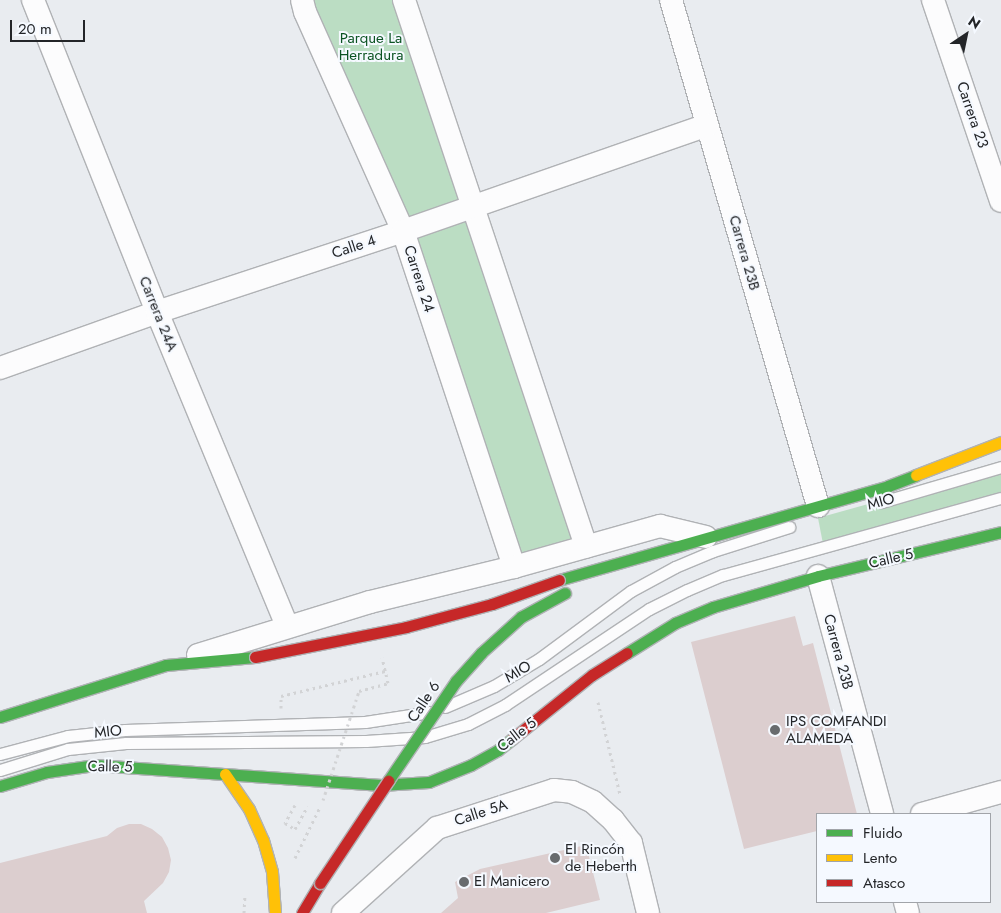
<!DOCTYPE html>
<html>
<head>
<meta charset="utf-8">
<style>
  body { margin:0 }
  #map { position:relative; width:1001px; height:913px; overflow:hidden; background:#e9ecf0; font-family:Jost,sans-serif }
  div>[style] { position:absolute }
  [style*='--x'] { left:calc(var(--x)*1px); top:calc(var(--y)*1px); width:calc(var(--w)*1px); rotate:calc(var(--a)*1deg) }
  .green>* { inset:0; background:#bbddc3 }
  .building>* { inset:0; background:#dccecf }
  .path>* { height:3px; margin-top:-1.5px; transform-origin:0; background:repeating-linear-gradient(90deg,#d2d3d5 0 2.5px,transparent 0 6.5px) }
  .roads { filter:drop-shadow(1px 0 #b0b2b5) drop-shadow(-1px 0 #b0b2b5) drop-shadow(0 1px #b0b2b5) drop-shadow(0 -1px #b0b2b5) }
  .lane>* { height:11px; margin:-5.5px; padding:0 5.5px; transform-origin:5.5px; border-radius:5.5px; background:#fcfcfd }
  .street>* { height:22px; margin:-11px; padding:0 11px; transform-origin:11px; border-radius:11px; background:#fcfcfd }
  .fast>* { height:11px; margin:-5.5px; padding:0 5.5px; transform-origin:5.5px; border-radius:5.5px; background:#4caf50 }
  .slow>* { height:11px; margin:-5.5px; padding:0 5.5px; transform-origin:5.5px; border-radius:5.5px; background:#ffc107 }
  .jam>* { height:11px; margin:-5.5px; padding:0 5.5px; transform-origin:5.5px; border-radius:5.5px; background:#c62828 }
  .path-bridge>* { height:3px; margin-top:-1.5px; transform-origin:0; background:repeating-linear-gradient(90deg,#d2d3d5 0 2.5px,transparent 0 6.5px) }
  .bridges { filter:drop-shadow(1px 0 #b0b2b5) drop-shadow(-1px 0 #b0b2b5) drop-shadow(0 1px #b0b2b5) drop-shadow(0 -1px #b0b2b5) }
  .fast-bridge>* { height:11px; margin:-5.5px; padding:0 5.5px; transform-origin:5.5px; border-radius:5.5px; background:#4caf50 }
  .jam-bridge>* { height:11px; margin:-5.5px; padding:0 5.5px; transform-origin:5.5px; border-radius:5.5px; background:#c62828 }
  .dots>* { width:14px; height:14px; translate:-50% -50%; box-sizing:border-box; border:2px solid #f5f9ff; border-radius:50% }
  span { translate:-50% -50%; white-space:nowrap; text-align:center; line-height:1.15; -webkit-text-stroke:4px #f5f9ff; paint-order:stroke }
  .park-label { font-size:15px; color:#0c5423 }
  .street-label { font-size:15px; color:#232528 }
  .poi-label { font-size:15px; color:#232528 }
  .left { translate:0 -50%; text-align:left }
  .legend { position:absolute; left:816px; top:813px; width:175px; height:90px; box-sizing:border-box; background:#f5f9ff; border:1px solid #a1a4a9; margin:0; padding:6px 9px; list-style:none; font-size:15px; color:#232528 }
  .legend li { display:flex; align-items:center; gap:10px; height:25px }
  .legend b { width:25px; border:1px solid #a1a4a9 }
  .north { position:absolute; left:941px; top:10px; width:50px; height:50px; -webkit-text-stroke:4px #f5f9ff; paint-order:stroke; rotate:34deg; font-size:14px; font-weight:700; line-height:20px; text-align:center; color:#232528 }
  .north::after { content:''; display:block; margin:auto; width:18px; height:22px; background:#232528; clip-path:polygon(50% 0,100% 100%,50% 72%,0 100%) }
  .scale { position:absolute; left:10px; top:20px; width:75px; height:22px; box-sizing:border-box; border:2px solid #232528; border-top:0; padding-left:6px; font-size:15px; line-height:18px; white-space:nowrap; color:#232528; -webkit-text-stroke:4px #f5f9ff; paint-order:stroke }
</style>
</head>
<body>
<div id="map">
  <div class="green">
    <div style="clip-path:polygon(302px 0,404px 0,586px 546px,514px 567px,403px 231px)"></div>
    <div style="clip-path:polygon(1001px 467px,1001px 498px,824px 549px,818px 518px)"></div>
  </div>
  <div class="building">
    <div style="clip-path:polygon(795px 616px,803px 646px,813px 643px,857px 814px,817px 814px,817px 831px,744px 849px,691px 642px)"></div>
    <div style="clip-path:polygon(129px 824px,141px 824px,152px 829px,162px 837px,168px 848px,171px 860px,169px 872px,163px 883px,144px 901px,147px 913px,0 913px,0 863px,107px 836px,117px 828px)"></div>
    <div style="clip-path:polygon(586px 845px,600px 900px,546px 913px,441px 913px,458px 898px,455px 882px,480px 869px)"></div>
  </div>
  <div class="path">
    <div style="--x:359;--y:691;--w:30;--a:-15"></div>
    <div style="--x:388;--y:683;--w:26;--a:-103"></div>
    <div style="--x:598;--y:702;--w:95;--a:76.6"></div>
    <div style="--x:281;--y:708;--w:12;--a:-90"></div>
    <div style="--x:281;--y:696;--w:107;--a:-13.5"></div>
    <div style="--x:295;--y:805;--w:21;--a:119"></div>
    <div style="--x:285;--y:823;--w:12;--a:31"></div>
    <div style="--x:295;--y:829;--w:26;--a:-61"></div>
    <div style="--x:295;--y:858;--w:57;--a:-63.9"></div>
    <div style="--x:244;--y:913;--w:19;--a:-87"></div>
  </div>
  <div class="roads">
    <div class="lane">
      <div style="--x:882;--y:502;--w:124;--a:-16.4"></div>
      <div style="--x:445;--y:707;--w:53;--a:-23.2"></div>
      <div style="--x:494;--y:686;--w:52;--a:-31"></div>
      <div style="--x:539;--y:659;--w:114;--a:-36.5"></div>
      <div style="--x:631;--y:591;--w:50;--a:-28.6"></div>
      <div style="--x:675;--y:567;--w:41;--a:-22.8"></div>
      <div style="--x:713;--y:551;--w:80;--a:-17.5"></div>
      <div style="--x:0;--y:754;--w:70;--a:-14.8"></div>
      <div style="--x:68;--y:736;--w:57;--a:-6"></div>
      <div style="--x:125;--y:730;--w:240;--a:-1.9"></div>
      <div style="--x:365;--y:722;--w:66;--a:-8.7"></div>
      <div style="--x:0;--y:770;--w:71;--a:-17.2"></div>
      <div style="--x:68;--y:749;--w:58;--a:-5.9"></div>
      <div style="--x:126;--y:743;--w:240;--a:-0.5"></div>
      <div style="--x:366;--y:741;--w:59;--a:-3.9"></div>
      <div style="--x:425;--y:737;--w:45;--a:-16.8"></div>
      <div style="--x:468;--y:724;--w:42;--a:-27.2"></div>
      <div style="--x:505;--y:705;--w:173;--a:-33.7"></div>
      <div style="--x:649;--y:609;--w:42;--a:-26.6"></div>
      <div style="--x:687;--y:590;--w:39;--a:-23"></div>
      <div style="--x:723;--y:575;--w:288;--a:-15.5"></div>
    </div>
    <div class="street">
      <div style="--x:33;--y:0;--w:336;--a:68.3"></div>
      <div style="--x:157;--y:312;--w:340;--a:67.5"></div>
      <div style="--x:302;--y:0;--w:12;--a:76"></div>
      <div style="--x:305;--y:12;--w:240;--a:65.9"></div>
      <div style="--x:403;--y:231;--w:354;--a:71.7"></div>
      <div style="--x:404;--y:0;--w:576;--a:71.57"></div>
      <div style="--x:671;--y:0;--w:527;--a:73.8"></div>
      <div style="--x:933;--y:0;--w:212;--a:71.3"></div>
      <div style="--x:0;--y:368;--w:167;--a:-19.6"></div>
      <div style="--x:157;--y:312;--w:259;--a:-18.2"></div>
      <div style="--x:403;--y:231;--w:322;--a:-19.2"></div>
      <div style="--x:818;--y:576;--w:246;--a:74.9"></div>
      <div style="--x:198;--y:655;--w:180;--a:-17.1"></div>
      <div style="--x:370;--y:602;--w:148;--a:-13.7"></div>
      <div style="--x:514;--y:567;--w:152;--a:-15.7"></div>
      <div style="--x:660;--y:526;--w:47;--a:13.4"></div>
      <div style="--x:922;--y:814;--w:82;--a:-15.6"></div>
      <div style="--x:905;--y:902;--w:11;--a:75"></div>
      <div style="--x:343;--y:913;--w:127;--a:-42.1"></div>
      <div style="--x:437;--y:828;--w:123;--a:-18"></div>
      <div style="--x:554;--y:790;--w:18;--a:6"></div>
      <div style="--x:572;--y:792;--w:23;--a:25"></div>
      <div style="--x:593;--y:802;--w:27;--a:42"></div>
      <div style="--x:613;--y:820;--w:29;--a:52"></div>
      <div style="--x:631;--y:843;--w:72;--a:76.3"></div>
    </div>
    <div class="fast">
      <div style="--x:559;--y:580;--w:342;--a:-15.9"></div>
      <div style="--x:888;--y:486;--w:30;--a:-21"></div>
      <div style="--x:627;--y:653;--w:57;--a:-32"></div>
      <div style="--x:675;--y:623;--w:41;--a:-22.8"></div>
      <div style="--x:713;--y:607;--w:109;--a:-16.4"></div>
      <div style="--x:818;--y:576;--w:188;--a:-13.5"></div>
      <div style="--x:0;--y:717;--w:174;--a:-17.4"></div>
      <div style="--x:166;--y:665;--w:89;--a:-5.1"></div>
      <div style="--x:0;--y:786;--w:49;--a:-16.6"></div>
      <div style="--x:47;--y:772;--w:49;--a:-8.3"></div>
      <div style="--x:95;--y:765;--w:287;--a:4"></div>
      <div style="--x:381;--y:785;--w:48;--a:-3.6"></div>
      <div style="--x:429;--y:782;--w:45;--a:-22"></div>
      <div style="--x:471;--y:765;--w:31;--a:-29"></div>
      <div style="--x:498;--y:750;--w:18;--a:-38"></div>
    </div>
    <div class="slow">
      <div style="--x:916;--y:475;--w:91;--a:-21.2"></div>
      <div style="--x:225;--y:774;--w:42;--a:55.6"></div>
      <div style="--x:249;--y:809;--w:34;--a:66"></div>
      <div style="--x:263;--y:840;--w:33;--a:74"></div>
      <div style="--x:272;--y:872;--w:41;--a:85.8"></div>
    </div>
    <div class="jam">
      <div style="--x:512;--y:739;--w:102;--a:-38.7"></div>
      <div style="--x:592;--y:675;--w:41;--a:-32.2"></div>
      <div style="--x:302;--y:913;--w:35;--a:-59"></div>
    </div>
  </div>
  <div class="path-bridge">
    <div style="--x:323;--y:800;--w:115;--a:-71.7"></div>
  </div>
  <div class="bridges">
    <div class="fast-bridge">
      <div style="--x:388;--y:781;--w:121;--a:-55.8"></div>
      <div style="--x:456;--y:681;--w:38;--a:-48"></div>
      <div style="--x:481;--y:653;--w:54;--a:-42"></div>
      <div style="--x:521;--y:617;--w:50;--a:-28.6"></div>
    </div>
    <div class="jam-bridge">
      <div style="--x:255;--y:657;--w:154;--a:-11.2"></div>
      <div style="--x:406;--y:627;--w:89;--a:-15"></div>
      <div style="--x:492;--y:604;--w:71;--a:-19.7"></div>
      <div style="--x:320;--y:883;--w:123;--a:-56.3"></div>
    </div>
  </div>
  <div class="dots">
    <div style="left:775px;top:730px;background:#686b6e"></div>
    <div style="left:555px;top:858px;background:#686b6e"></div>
    <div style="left:464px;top:882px;background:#686b6e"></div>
  </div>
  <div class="park-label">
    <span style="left:371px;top:47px">Parque La<br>Herradura</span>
  </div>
  <div class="street-label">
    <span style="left:972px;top:115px;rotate:71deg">Carrera 23</span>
    <span style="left:354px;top:247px;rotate:-18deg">Calle 4</span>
    <span style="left:744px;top:253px;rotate:74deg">Carrera 23B</span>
    <span style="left:419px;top:279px;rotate:72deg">Carrera 24</span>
    <span style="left:158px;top:314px;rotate:68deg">Carrera 24A</span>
    <span style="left:881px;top:502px;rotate:-15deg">MIO</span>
    <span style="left:891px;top:559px;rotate:-13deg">Calle 5</span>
    <span style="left:838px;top:652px;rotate:75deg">Carrera 23B</span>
    <span style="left:518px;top:672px;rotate:-31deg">MIO</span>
    <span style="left:424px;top:702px;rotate:-56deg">Calle 6</span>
    <span style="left:108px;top:732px;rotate:-6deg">MIO</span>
    <span style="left:517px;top:735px;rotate:-38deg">Calle 5</span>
    <span style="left:110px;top:767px;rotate:1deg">Calle 5</span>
    <span style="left:481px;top:813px;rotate:-18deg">Calle 5A</span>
  </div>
  <div class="poi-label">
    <span class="left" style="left:786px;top:730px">IPS COMFANDI<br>ALAMEDA</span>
    <span class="left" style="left:565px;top:858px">El Rincón<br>de Heberth</span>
    <span class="left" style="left:474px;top:882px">El Manicero</span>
  </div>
  <ul class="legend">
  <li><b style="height:6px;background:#4caf50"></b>Fluido</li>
  <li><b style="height:6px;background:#ffc107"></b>Lento</li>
  <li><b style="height:6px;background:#c62828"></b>Atasco</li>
  </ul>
  <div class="north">N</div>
  <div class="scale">20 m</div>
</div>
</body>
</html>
